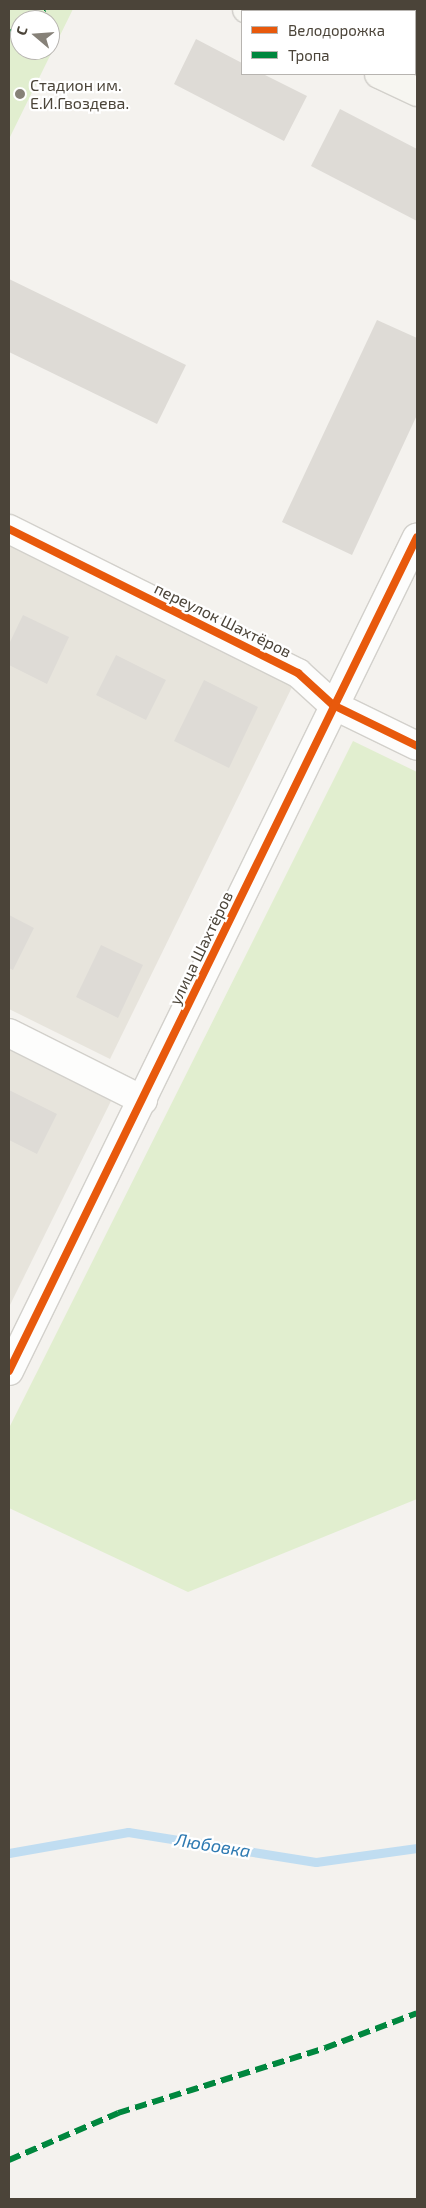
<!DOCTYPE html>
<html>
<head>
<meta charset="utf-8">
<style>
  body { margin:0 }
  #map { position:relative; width:426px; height:2208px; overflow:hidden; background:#f4f2ee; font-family:"Exo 2",sans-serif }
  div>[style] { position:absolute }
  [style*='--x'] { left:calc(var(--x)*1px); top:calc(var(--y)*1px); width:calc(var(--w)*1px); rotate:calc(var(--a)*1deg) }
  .residential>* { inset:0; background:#e7e4dc }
  .green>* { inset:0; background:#e1eecf }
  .stream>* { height:9px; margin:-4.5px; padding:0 4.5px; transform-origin:4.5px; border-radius:4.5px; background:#c0ddf1 }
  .building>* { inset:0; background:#dedbd6 }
  .roads { filter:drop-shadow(1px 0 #d2d0cb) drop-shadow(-1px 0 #d2d0cb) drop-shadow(0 1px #d2d0cb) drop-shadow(0 -1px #d2d0cb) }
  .street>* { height:28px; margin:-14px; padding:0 14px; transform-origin:14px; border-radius:14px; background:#fdfdfc }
  .secondary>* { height:28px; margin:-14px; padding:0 14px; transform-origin:14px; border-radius:14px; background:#f7f6f1 }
  .quiet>* { height:6px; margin-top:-3px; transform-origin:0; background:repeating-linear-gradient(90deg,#00873e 0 12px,transparent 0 18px) }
  .cycleway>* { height:8px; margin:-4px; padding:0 4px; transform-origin:4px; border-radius:4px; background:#e8590c }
  .dots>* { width:14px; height:14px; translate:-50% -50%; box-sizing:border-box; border:2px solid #fff; border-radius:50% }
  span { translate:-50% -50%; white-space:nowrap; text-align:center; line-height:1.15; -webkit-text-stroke:4.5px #fff; paint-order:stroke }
  .poi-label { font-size:16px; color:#4b4439 }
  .left { translate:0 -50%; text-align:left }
  .street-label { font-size:16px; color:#4b4439 }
  .water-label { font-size:18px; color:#2e7ab2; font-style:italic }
  .frame { position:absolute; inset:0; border:10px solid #4b4439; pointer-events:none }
  .legend { position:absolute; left:241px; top:10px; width:175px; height:65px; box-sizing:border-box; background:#fff; border:1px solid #b7b4b0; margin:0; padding:6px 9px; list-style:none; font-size:15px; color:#4b4439 }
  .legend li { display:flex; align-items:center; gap:10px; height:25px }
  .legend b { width:25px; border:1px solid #b7b4b0 }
  .north { position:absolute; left:10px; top:10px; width:50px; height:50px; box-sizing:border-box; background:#fff; border:1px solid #b7b4b0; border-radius:50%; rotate:288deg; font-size:14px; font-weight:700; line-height:20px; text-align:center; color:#4b4439 }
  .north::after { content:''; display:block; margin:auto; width:18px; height:22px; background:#868178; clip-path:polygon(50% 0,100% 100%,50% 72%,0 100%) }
</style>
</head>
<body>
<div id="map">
  <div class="residential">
    <div style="clip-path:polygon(9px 544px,294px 683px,110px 1059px,9px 1009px)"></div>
    <div style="clip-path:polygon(9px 1048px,112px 1099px,9px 1307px)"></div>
  </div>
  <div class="green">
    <div style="clip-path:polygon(evenodd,9px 9px,73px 9px,9px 139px,9px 9px,20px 20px,50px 20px,50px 50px,20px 50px,20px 20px)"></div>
    <div style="clip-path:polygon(353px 741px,417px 772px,417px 1499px,188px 1592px,9px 1508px,9px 1428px)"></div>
  </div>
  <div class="stream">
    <div style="--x:9;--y:1853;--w:121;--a:-10"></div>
    <div style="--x:128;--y:1832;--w:190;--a:9.1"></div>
    <div style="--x:316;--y:1862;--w:102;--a:-7.9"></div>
  </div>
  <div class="building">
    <div style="clip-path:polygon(196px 39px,242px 63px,242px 74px,263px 74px,307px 96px,284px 141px,174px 84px)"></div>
    <div style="clip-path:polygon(340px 109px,417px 149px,417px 221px,311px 166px)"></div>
    <div style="clip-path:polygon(9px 279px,186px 365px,157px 424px,9px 352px)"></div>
    <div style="clip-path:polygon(377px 320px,417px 338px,417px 415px,352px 555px,282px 522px)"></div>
    <div style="clip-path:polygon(23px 615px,69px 637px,47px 684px,9px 665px,9px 644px)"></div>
    <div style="clip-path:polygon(116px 655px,166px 680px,146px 720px,96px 695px)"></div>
    <div style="clip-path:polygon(204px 680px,258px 707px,229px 768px,174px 741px)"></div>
    <div style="clip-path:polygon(9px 915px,34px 928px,13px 970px,9px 968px)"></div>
    <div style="clip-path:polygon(101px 945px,143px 965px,118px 1018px,76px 997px)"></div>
    <div style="clip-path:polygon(9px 1090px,57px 1114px,37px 1154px,9px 1140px)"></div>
  </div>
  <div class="roads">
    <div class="street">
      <div style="--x:9;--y:529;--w:323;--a:26.5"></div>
      <div style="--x:298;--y:673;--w:47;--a:42.4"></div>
      <div style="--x:333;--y:705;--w:93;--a:26"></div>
      <div style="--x:9;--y:1033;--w:150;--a:26.6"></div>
      <div style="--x:9;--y:1371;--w:928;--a:-63.93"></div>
    </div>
    <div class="secondary">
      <div style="--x:247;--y:9;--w:5;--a:22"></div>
      <div style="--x:379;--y:74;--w:42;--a:25.3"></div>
    </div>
  </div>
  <div class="quiet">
    <div style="--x:29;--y:20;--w:19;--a:-36"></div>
    <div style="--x:9;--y:34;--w:14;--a:-36"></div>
    <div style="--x:9;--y:2160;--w:119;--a:-23.3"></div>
    <div style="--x:118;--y:2113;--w:217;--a:-17.4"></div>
    <div style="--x:325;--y:2048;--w:98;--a:-20.8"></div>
  </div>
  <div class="cycleway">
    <div style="--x:9;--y:529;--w:323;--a:26.5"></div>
    <div style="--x:298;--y:673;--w:47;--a:42.4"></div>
    <div style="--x:333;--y:705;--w:93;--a:26"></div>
    <div style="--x:9;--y:1371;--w:928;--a:-63.93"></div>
  </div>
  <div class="dots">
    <div style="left:20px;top:94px;background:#868178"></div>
  </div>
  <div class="poi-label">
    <span class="left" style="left:30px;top:94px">Стадион им.<br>Е.И.Гвоздева.</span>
  </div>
  <div class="street-label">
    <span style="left:223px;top:620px;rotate:26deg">переулок Шахтёров</span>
    <span style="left:201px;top:948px;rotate:-64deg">улица Шахтёров</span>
  </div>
  <div class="water-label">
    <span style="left:213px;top:1845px;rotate:9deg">Любовка</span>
  </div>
  <div class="frame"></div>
  <ul class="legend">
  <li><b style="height:6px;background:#e8590c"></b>Велодорожка</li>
  <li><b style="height:6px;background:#00873e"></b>Тропа</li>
  </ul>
  <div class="north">С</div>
</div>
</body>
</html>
